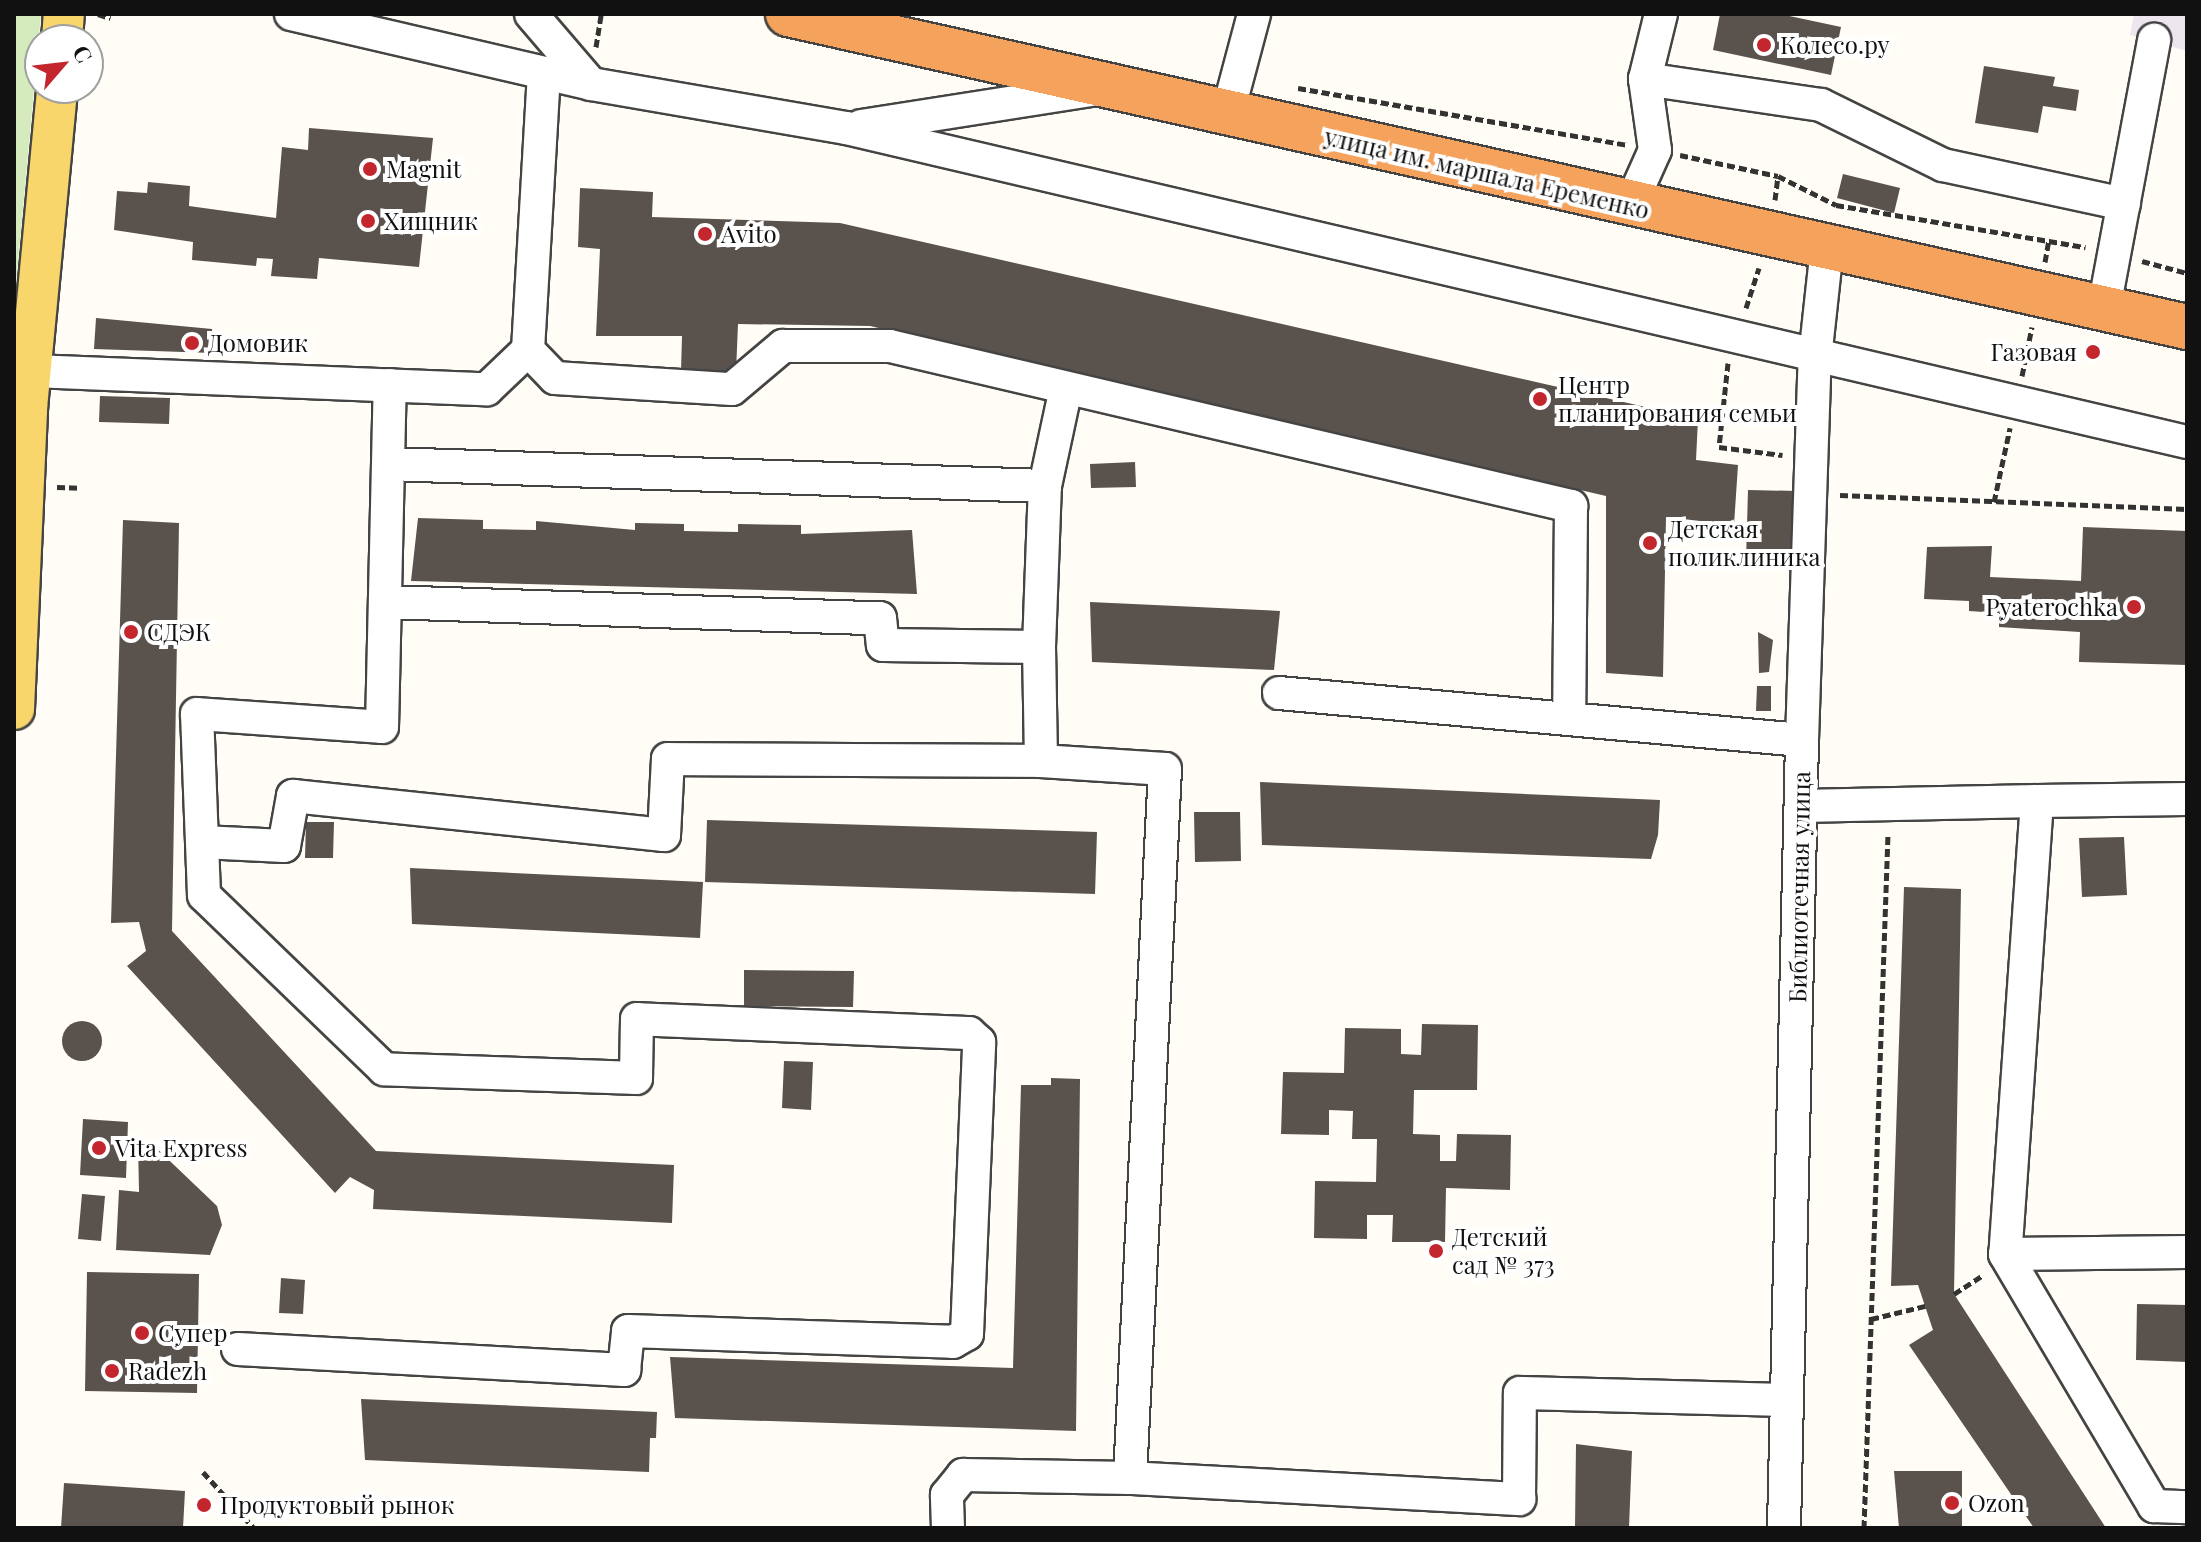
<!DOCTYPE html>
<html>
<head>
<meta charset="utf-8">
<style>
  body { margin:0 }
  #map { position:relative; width:2201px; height:1542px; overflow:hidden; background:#fffdf5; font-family:"Playfair Display",serif }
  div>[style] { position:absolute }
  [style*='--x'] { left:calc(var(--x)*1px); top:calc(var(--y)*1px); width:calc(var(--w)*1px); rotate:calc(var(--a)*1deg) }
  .industrial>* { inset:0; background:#eee6ef }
  .green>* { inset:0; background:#d5ebbd }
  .building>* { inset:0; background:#5a524d }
  .round { border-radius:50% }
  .path>* { height:5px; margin-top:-2.5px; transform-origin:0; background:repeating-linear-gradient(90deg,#333 0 8px,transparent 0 12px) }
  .roads { filter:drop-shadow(2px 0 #444) drop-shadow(-2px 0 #444) drop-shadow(0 2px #444) drop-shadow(0 -2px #444) }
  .minor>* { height:32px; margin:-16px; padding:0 16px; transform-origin:16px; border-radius:16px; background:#fff }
  .major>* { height:40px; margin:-20px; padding:0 20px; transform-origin:20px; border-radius:20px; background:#f9d66b }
  .highway>* { height:44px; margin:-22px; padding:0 22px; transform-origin:22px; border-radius:22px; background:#f5a25d }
  .dots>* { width:22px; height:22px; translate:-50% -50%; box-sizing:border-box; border:4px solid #fff; border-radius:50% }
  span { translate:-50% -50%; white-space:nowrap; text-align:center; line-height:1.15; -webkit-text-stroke:8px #fff; paint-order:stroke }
  .poi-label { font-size:24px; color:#111 }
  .left { translate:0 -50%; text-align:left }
  .right { translate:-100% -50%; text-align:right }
  .street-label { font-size:24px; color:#111 }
  .frame { position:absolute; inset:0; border:16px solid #111; pointer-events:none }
  .north { position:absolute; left:24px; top:24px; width:80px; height:80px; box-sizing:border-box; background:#fff; border:2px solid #a0a0a0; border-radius:50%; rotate:62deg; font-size:22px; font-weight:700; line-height:32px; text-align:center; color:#111 }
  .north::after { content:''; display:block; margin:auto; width:28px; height:36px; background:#c4262e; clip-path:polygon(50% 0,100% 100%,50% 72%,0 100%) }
</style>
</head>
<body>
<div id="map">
  <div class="industrial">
    <div style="clip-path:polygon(2134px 14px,2187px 14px,2187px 51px,2130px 35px)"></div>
  </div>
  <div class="green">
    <div style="clip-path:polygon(14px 14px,41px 14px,14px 305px)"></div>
  </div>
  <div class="building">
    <div style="clip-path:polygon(1720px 14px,1780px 14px,1841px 27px,1831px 75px,1713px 50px)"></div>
    <div style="clip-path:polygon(1984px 66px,2055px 77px,2053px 86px,2079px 90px,2076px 111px,2043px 106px,2038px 133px,1975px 123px)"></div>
    <div style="clip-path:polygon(309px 128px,433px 138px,419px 267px,319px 258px,317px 279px,271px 276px,273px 259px,257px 258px,256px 266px,192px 260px,193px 242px,114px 230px,117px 191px,147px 193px,148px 182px,190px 186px,189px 206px,276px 218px,282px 147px,308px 150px)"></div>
    <div style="clip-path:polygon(1843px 174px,1900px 188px,1894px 213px,1837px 198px)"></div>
    <div style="clip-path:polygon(580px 188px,653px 192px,652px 217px,840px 223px,1698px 419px,1696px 460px,1738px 465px,1734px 525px,1666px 517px,1663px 677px,1606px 673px,1606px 496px,870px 326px,738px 324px,736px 372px,681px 371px,682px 336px,596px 336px,600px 249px,578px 247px)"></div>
    <div style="clip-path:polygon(96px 318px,212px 329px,213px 353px,94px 349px)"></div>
    <div style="clip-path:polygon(100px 396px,170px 398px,169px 424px,99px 422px)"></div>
    <div style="clip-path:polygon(1135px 462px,1136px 487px,1091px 488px,1090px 464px)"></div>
    <div style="clip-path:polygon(1748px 490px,1797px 491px,1794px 562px,1746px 561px)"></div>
    <div style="clip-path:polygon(418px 518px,483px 520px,483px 529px,536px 530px,536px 521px,635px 530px,635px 523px,684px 524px,684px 531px,738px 532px,738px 524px,801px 525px,801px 534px,912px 530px,917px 594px,411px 581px)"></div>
    <div style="clip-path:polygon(123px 520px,179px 523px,172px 931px,376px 1151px,674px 1165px,672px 1223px,373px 1209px,374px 1190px,350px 1177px,335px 1193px,127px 966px,146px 951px,139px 922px,111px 923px)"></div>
    <div style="clip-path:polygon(2083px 527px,2187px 531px,2187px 665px,2079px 662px,2080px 632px,1999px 627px,1999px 613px,1969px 611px,1969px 601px,1924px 599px,1927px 547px,1992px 546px,1990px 577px,2081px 581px)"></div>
    <div style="clip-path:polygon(1090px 602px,1280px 611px,1274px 670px,1092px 662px)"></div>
    <div style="clip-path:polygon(1758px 632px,1773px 640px,1769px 672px,1759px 673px)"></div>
    <div style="clip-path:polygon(1757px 686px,1771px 686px,1771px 711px,1756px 711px)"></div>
    <div style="clip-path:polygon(1260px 782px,1660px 800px,1658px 835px,1651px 859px,1262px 845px)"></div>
    <div style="clip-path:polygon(1194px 812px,1240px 812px,1241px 861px,1195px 862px)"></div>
    <div style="clip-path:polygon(707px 820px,1097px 832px,1095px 894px,705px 882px)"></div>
    <div style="clip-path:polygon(306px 822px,334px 822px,333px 858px,305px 858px)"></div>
    <div style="clip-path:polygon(2124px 837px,2127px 895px,2082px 897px,2079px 838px)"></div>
    <div style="clip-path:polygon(410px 868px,703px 882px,700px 938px,412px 924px)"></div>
    <div style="clip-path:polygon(1904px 887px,1961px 889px,1954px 1294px,2106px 1528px,2034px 1528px,1909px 1345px,1933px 1330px,1918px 1285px,1891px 1286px)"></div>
    <div style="clip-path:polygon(744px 970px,854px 971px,853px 1007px,744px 1006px)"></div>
    <div class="round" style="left:62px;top:1021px;width:40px;height:40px"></div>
    <div style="clip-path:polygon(1422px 1024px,1478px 1025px,1477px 1090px,1414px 1090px,1413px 1134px,1440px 1135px,1440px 1161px,1456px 1161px,1457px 1134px,1511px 1135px,1510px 1190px,1446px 1188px,1445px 1242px,1392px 1242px,1393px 1215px,1367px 1215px,1367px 1239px,1314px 1238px,1315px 1181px,1376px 1182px,1377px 1139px,1352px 1139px,1353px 1111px,1329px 1110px,1329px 1135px,1281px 1134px,1283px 1072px,1344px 1073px,1345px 1028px,1401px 1029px,1401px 1054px,1421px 1055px)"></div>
    <div style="clip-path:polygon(784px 1061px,813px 1062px,811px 1110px,782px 1108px)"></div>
    <div style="clip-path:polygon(1051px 1078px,1080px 1079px,1076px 1431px,675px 1418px,670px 1357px,1013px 1368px,1021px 1085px,1051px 1085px)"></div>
    <div style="clip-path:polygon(83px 1119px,128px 1122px,126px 1178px,80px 1175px)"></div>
    <div style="clip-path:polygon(138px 1142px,151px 1143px,217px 1206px,222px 1225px,210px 1255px,116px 1250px,119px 1190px,139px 1192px)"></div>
    <div style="clip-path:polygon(82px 1194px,105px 1196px,101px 1241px,78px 1239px)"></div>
    <div style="clip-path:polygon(87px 1272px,199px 1274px,197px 1393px,85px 1391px)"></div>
    <div style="clip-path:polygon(281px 1278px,305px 1280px,303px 1314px,279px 1313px)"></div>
    <div style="clip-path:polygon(2137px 1304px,2187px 1305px,2187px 1362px,2136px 1360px)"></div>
    <div style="clip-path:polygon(361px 1399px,657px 1412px,656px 1438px,650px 1438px,649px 1472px,365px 1460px)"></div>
    <div style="clip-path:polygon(1576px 1444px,1632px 1451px,1629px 1528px,1575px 1528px)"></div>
    <div style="clip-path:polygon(1894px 1471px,1962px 1471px,1962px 1528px,1899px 1528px)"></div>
    <div style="clip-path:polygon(64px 1483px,185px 1491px,183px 1528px,61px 1528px)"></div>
  </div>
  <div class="path">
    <div style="--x:98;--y:14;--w:13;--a:18"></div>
    <div style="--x:596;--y:47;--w:33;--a:-81"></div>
    <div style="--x:1298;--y:88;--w:334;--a:9.8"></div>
    <div style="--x:1680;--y:155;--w:100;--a:12.1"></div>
    <div style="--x:1778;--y:176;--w:65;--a:26.6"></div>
    <div style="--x:1836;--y:205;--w:253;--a:9.6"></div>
    <div style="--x:1775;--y:200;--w:24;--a:-83"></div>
    <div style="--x:2142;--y:261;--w:47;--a:14.9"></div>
    <div style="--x:2045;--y:262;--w:23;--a:-80"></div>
    <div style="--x:1746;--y:308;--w:42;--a:-72"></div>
    <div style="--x:1728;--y:363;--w:84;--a:96.1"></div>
    <div style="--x:1719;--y:447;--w:64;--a:7.2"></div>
    <div style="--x:2022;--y:376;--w:50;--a:-78.5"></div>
    <div style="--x:57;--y:487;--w:23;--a:2"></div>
    <div style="--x:1840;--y:495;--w:347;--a:2.3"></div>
    <div style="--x:1994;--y:502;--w:76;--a:-77.8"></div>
    <div style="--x:1954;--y:1294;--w:35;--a:-33"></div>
    <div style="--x:1871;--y:1319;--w:56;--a:-13.5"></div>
    <div style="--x:203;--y:1472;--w:76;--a:47.7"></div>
    <div style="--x:1864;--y:1528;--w:695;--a:-88.02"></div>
  </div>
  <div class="roads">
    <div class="minor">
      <div style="--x:291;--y:14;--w:308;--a:13.1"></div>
      <div style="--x:591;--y:84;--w:259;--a:9.8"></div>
      <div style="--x:846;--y:128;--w:1377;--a:13.18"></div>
      <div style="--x:531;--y:14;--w:92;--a:49.4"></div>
      <div style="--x:1645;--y:79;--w:178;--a:8.4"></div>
      <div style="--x:1821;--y:105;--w:136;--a:26.2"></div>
      <div style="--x:1943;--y:165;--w:185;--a:12.2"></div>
      <div style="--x:1228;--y:112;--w:101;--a:-75.1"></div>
      <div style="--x:861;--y:126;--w:238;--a:-8.9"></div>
      <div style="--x:1630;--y:206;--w:61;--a:-65.9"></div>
      <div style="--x:1655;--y:150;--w:72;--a:-98"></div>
      <div style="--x:1645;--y:79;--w:67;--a:-76.2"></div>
      <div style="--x:2104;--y:308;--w:273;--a:-79.4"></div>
      <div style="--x:528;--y:350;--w:39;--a:46"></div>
      <div style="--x:555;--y:378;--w:177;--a:3.6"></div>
      <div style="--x:732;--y:389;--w:67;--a:-40.1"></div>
      <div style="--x:783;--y:346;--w:107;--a:0"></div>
      <div style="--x:890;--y:346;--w:700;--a:13.22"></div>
      <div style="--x:1571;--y:506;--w:213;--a:90.5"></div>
      <div style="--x:30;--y:371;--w:457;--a:2.3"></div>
      <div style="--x:487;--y:389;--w:57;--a:-43.6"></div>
      <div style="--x:528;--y:350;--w:277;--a:-86.7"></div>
      <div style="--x:1045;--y:486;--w:100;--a:-77.9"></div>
      <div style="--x:385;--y:602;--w:495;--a:1.9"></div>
      <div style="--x:880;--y:618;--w:27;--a:84"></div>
      <div style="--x:883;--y:645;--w:156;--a:0.7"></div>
      <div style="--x:1039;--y:647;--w:161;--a:-87.9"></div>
      <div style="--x:1045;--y:486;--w:656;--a:-178.08"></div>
      <div style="--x:1279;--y:693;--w:525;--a:5.14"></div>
      <div style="--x:1041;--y:761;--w:124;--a:3.7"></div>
      <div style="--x:1165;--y:769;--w:710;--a:92.83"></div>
      <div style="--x:1130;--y:1478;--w:390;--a:3.1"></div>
      <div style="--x:1519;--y:1499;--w:106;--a:-89.5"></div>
      <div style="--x:1520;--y:1393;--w:267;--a:1.5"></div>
      <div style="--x:2037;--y:801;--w:150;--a:-0.8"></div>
      <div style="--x:1801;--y:806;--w:236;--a:-1.2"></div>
      <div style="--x:2037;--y:801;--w:454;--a:94"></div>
      <div style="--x:2005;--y:1254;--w:182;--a:-0.6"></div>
      <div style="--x:202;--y:842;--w:82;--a:2.8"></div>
      <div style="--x:284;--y:846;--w:51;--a:-79.8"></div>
      <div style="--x:293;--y:796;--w:373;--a:6"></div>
      <div style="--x:664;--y:835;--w:76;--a:-87"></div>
      <div style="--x:668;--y:759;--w:373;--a:0.3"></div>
      <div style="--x:1041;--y:761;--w:114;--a:-91"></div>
      <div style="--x:2005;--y:1254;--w:293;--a:59.4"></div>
      <div style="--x:2154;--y:1506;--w:33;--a:2"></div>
      <div style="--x:238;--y:1349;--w:387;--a:3.1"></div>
      <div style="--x:624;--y:1370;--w:39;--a:-84"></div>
      <div style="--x:628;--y:1331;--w:325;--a:1.9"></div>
      <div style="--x:953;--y:1342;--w:16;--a:-30"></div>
      <div style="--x:967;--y:1334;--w:292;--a:-87.6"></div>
      <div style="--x:979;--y:1042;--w:13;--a:-138"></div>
      <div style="--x:969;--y:1033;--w:332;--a:-177.6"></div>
      <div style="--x:637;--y:1019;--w:59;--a:91"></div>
      <div style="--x:636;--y:1078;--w:252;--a:-178"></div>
      <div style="--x:384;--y:1069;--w:250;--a:-136"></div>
      <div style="--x:204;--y:895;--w:181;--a:-92.2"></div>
      <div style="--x:197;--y:714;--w:185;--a:4"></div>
      <div style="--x:382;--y:727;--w:342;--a:-88.7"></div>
      <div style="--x:948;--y:1528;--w:33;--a:-92"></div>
      <div style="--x:947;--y:1495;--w:26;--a:-51"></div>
      <div style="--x:963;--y:1475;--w:167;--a:1"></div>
      <div style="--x:1784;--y:1528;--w:788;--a:-88.69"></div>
      <div style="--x:1802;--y:740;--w:382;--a:-88.1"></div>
      <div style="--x:1815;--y:358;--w:112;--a:-83.8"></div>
    </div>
    <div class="major">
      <div style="--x:62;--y:40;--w:26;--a:-86"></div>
      <div style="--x:14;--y:709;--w:301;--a:-87.5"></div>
      <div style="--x:27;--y:408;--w:321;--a:-84.6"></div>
    </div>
    <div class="highway">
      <div style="--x:788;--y:14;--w:1434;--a:12.61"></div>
    </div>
  </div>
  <div class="dots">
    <div style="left:1764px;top:45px;background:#c4262e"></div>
    <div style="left:370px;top:169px;background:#c4262e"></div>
    <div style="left:368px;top:221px;background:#c4262e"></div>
    <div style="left:705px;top:234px;background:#c4262e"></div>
    <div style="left:192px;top:343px;background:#c4262e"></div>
    <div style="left:2093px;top:352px;background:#c4262e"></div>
    <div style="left:1540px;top:399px;background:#c4262e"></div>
    <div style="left:1650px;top:543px;background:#c4262e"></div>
    <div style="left:2134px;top:607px;background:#c4262e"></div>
    <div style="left:131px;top:632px;background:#c4262e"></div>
    <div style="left:99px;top:1148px;background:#c4262e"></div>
    <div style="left:1436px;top:1251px;background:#c4262e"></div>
    <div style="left:142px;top:1333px;background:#c4262e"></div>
    <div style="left:112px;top:1371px;background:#c4262e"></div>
    <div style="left:1952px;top:1503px;background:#c4262e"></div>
    <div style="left:204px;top:1505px;background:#c4262e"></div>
  </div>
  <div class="poi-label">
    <span class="left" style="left:1780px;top:45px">Колесо.ру</span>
    <span class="left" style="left:386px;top:169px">Magnit</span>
    <span class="left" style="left:384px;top:221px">Хищник</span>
    <span class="left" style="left:721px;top:234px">Avito</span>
    <span class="left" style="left:208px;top:343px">Домовик</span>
    <span class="right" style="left:2077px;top:352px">Газовая</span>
    <span class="left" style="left:1558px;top:399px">Центр<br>планирования семьи</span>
    <span class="left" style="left:1668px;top:543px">Детская<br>поликлиника</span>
    <span class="right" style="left:2118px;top:607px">Pyaterochka</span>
    <span class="left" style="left:147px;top:632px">СДЭК</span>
    <span class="left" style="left:115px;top:1148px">Vita Express</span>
    <span class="left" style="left:1452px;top:1251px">Детский<br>сад № 373</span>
    <span class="left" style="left:158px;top:1333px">Супер</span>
    <span class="left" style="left:128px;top:1371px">Radezh</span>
    <span class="left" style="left:1968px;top:1503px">Ozon</span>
    <span class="left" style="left:220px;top:1505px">Продуктовый рынок</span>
  </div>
  <div class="street-label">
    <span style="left:1487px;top:173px;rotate:13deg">улица им. маршала Еременко</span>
    <span style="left:1799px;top:887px;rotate:-89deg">Библиотечная улица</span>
  </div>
  <div class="frame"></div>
  <div class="north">С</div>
</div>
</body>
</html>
